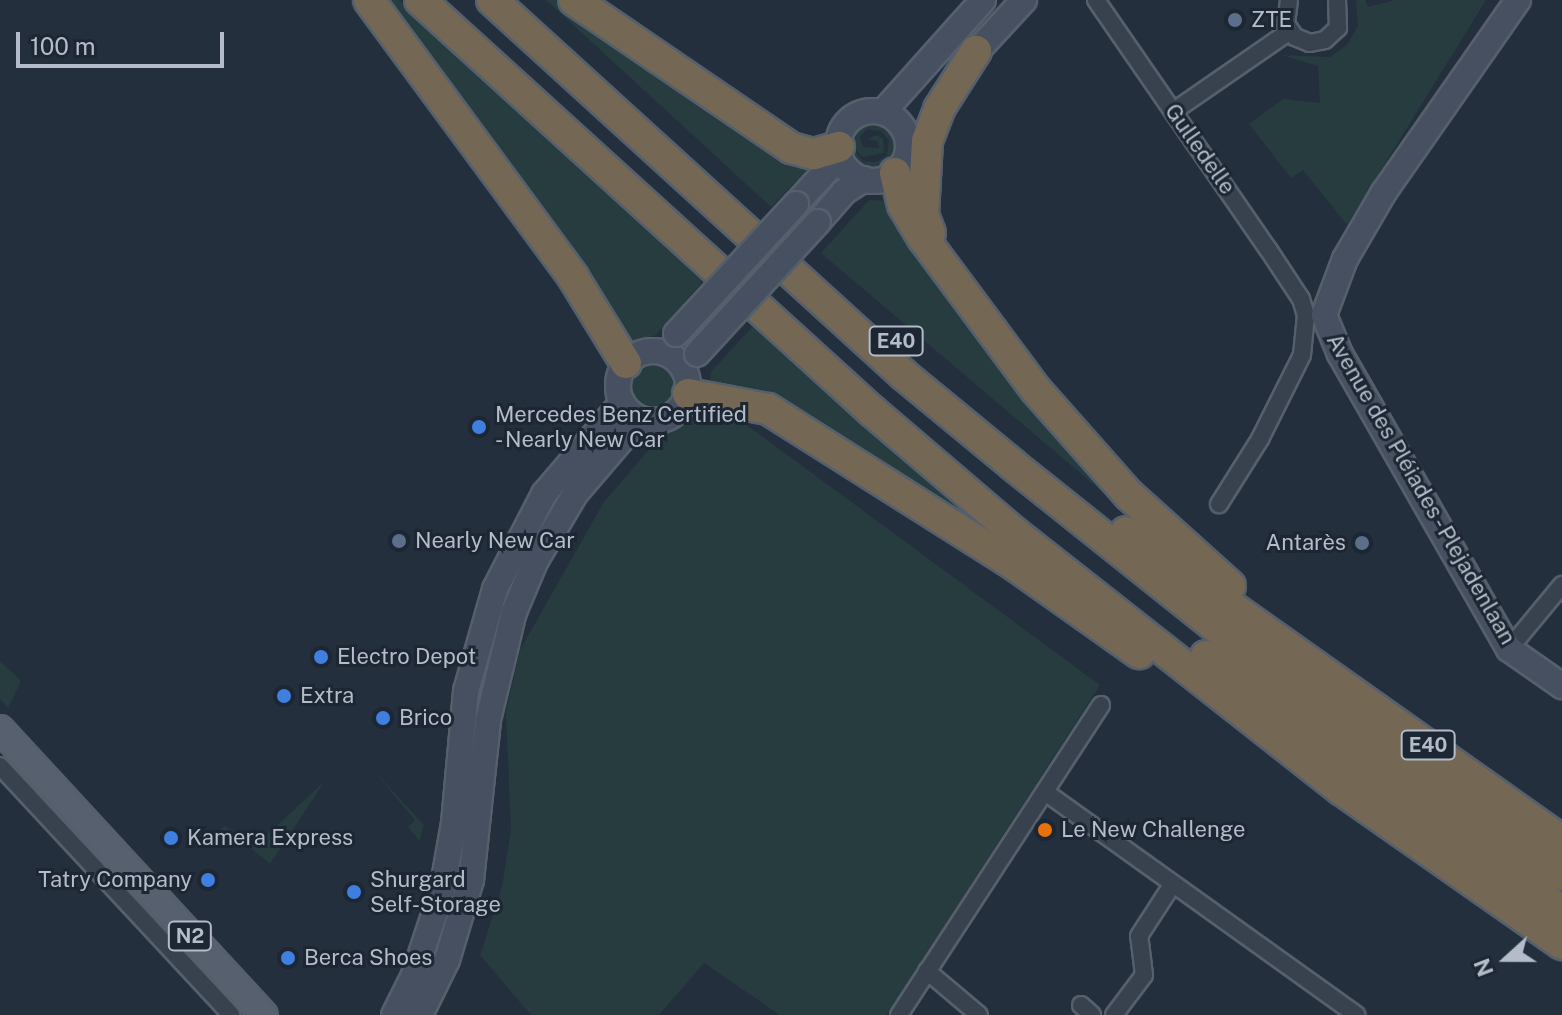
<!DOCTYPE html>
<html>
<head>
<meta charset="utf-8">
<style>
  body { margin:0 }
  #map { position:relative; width:1562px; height:1015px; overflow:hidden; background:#242f3e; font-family:"Public Sans",sans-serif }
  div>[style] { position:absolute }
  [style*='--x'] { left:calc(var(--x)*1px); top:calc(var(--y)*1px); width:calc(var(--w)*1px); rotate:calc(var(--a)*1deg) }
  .green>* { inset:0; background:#263c3f }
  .round { border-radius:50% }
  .roads { filter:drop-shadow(2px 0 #565f6c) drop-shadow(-2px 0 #565f6c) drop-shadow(0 2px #565f6c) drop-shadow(0 -2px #565f6c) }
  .street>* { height:16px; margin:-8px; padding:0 8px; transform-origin:8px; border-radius:8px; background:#38414e }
  .secondary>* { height:24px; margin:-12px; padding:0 12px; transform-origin:12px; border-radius:12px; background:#465061 }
  .secondary>.ring { margin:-12px; padding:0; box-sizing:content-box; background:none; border:24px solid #465061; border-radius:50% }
  .primary>* { height:26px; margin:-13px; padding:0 13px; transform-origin:13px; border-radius:13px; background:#56606e }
  .highway>* { height:30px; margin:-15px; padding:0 15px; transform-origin:15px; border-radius:15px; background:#746855 }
  .bridges { filter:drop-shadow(2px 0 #565f6c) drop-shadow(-2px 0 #565f6c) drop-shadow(0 2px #565f6c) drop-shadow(0 -2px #565f6c) }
  .secondary-bridge>* { height:24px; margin:-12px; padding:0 12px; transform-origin:12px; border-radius:12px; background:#465061 }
  .dots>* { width:22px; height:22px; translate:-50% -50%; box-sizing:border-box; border:4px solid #1d2633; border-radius:50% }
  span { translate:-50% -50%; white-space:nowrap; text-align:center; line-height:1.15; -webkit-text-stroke:6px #1d2633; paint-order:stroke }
  .shield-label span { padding:2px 6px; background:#1d2633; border:2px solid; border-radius:6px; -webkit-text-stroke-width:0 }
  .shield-label { font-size:20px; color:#b4bcc9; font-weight:700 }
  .poi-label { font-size:22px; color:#b4bcc9 }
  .left { translate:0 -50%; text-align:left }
  .right { translate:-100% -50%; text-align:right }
  .street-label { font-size:22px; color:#b4bcc9 }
  .north { position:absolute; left:1466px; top:919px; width:80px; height:80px; -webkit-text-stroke:6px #1d2633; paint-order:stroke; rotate:249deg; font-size:22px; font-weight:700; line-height:32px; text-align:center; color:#b4bcc9 }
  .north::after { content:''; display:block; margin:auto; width:28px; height:36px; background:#b4bcc9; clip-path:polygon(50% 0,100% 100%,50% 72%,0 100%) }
  .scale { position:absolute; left:16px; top:32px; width:208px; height:36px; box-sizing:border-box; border:4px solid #b4bcc9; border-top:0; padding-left:10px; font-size:24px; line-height:28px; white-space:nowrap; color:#b4bcc9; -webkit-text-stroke:6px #1d2633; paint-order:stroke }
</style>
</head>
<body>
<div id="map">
  <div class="green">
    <div style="clip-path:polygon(386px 0,399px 0,703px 281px,656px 335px,630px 343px,518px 175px)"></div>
    <div style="clip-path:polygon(546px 0,565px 0,808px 169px,771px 207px)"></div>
    <div style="clip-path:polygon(1356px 0,1365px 0,1368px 7px,1395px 0,1486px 0,1347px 225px,1303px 170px,1291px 178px,1249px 124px,1283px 99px,1320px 103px,1318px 66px,1282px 55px,1330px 57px,1347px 45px,1358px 26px)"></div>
    <div style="clip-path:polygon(evenodd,875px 123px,893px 136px,895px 151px,887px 164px,874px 169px,854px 159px,850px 145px,855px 131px,875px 123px,867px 129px,881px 131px,889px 140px,887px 155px,877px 162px,863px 161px,853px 148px,855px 133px,855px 149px,863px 157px,884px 153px,883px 139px,876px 135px,868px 139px,877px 141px,879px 148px,863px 147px,860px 137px,867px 129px)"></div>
    <div style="clip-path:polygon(869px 200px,894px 201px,1178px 556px,821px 253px)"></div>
    <div style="clip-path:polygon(753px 326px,1076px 600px,710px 387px,711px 372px)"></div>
    <div class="round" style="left:629px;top:362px;width:48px;height:48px"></div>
    <div style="clip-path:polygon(729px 412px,1100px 685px,887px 1015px,780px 1015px,704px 963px,659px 1015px,531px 1015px,480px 955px,502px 887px,511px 830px,506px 712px,520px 650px,604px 502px,676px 418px)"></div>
    <div style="clip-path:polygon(0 661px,21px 681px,8px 708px,0 699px)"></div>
    <div style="clip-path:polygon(372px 769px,424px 825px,419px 840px,408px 827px,415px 820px)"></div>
    <div style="clip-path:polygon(325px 781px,270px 864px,229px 830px,208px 848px,204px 844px,225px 826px,255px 846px)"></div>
  </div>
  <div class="roads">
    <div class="street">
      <div style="--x:1096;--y:0;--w:303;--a:55.4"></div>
      <div style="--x:1268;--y:249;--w:60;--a:56.6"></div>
      <div style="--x:1301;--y:299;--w:17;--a:73"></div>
      <div style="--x:1306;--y:315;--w:40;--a:95.7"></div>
      <div style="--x:1302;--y:355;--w:94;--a:116.6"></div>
      <div style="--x:1260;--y:439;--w:77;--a:122.2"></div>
      <div style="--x:1289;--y:0;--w:24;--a:97"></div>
      <div style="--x:1286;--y:24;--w:16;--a:55"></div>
      <div style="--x:1295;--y:37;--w:16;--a:22"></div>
      <div style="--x:1310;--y:43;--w:15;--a:-11"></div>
      <div style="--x:1325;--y:40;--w:18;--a:-43"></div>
      <div style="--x:1338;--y:28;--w:28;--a:-92"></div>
      <div style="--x:1174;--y:111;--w:141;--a:-34.6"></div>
      <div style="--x:1509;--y:649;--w:83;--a:-50.4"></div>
      <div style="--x:0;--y:766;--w:340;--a:47.1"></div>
      <div style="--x:1045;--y:792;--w:383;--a:35.6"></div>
      <div style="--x:927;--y:971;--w:68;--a:40.2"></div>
      <div style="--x:1081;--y:1005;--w:15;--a:42"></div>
      <div style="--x:899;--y:1015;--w:370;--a:-56.9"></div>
      <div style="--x:1114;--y:1015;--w:50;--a:-53.1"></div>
      <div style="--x:1144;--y:975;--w:39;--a:-97"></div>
      <div style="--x:1139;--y:936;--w:61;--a:-57.1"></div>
    </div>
    <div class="secondary">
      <div style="--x:1518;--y:0;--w:234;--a:124.9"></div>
      <div style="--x:1384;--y:192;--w:78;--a:120.2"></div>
      <div style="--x:1345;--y:259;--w:60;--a:110.6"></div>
      <div style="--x:1324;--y:315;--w:42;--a:67.7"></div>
      <div style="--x:1340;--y:354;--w:340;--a:60.2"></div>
      <div style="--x:1509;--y:649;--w:65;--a:34.9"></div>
      <div style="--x:965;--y:64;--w:87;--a:-47.3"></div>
      <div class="ring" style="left:838px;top:111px;width:46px;height:46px"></div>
      <div style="--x:883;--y:112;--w:150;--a:-48.2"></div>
      <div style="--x:796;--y:204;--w:65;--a:-47.5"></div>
      <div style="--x:818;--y:222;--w:40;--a:-49"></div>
      <div style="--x:844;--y:192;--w:24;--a:-33"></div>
      <div class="ring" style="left:618px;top:351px;width:46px;height:46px"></div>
      <div style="--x:394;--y:1015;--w:45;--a:-63.4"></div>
      <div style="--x:414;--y:975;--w:89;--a:-71.6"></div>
      <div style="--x:442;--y:891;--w:69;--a:-80"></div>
      <div style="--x:454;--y:823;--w:133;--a:-84.8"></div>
      <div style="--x:466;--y:691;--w:106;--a:-74.1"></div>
      <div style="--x:495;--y:589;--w:107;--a:-62.7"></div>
      <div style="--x:544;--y:494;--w:120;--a:-49.4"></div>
      <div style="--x:420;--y:1015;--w:61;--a:-63.9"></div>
      <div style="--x:447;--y:960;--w:84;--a:-73.3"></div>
      <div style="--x:471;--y:880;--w:161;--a:-83.9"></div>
      <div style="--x:488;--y:720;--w:111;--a:-76.5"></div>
      <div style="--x:514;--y:612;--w:54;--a:-67.2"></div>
      <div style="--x:535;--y:562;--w:79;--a:-59.5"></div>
      <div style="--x:575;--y:494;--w:99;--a:-49.5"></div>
    </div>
    <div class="primary">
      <div style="--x:0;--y:729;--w:389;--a:47.3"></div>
    </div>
    <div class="highway">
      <div style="--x:369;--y:0;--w:344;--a:53.6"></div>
      <div style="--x:573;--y:277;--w:101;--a:58.4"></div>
      <div style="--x:420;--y:0;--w:611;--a:42.28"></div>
      <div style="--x:872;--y:411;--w:188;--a:40.5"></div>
      <div style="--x:1015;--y:533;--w:416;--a:38.2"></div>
      <div style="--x:1342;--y:790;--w:269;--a:35"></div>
      <div style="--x:492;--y:0;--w:557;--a:42.31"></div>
      <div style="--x:904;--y:375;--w:141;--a:39.5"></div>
      <div style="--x:1013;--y:465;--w:317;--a:38.6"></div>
      <div style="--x:1261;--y:663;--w:368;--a:35.2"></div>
      <div style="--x:574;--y:0;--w:263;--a:34.3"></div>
      <div style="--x:791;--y:148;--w:24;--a:15"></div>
      <div style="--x:814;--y:154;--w:26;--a:-16"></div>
      <div style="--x:895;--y:173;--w:33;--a:76"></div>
      <div style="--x:903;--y:205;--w:39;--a:59"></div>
      <div style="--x:923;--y:238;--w:189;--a:53.4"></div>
      <div style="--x:1036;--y:390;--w:140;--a:48.5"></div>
      <div style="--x:1129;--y:495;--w:136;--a:42"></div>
      <div style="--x:930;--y:233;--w:19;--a:-111"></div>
      <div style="--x:923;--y:215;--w:74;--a:-86.9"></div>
      <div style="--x:927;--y:141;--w:34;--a:-69"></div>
      <div style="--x:939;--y:109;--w:69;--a:-57.5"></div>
      <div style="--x:688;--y:394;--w:81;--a:10.6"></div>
      <div style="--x:768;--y:409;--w:294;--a:32.3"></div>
      <div style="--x:1016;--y:566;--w:151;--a:35.3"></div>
      <div style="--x:1126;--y:532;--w:534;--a:35.33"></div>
      <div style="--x:1206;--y:656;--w:438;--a:35.6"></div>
    </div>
  </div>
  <div class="bridges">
    <div class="secondary-bridge">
      <div style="--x:676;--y:334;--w:177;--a:-47.3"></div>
      <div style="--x:697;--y:354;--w:179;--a:-47.5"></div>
    </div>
  </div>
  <div class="dots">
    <div style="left:1235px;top:20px;background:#5c6f8a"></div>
    <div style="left:479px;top:427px;background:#3f7fe0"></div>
    <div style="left:399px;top:541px;background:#5c6f8a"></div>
    <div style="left:1362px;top:543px;background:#5c6f8a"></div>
    <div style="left:321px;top:657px;background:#3f7fe0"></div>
    <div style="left:284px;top:696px;background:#3f7fe0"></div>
    <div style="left:383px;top:718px;background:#3f7fe0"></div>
    <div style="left:1045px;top:830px;background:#e8710a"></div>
    <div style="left:171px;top:838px;background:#3f7fe0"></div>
    <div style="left:208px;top:880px;background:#3f7fe0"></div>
    <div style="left:354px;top:892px;background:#3f7fe0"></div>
    <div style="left:288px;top:958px;background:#3f7fe0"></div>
  </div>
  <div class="shield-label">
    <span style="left:896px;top:341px">E40</span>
    <span style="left:1428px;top:745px">E40</span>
    <span style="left:190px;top:936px">N2</span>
  </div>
  <div class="poi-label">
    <span class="left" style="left:1251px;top:20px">ZTE</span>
    <span class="left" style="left:495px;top:427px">Mercedes Benz Certified<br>- Nearly New Car</span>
    <span class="left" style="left:415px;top:541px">Nearly New Car</span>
    <span class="right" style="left:1346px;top:543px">Antarès</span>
    <span class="left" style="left:337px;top:657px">Electro Depot</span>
    <span class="left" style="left:300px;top:696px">Extra</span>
    <span class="left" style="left:399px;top:718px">Brico</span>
    <span class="left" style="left:1061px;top:830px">Le New Challenge</span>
    <span class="left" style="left:187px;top:838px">Kamera Express</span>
    <span class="left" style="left:370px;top:892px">Shurgard<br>Self-Storage</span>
    <span class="right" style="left:192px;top:880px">Tatry Company</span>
    <span class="left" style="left:304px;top:958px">Berca Shoes</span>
  </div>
  <div class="street-label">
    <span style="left:1200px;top:149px;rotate:55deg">Gulledelle</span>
    <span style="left:1421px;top:489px;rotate:60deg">Avenue des Pléiades - Plejadenlaan</span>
  </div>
  <div class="north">N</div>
  <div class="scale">100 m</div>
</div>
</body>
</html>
